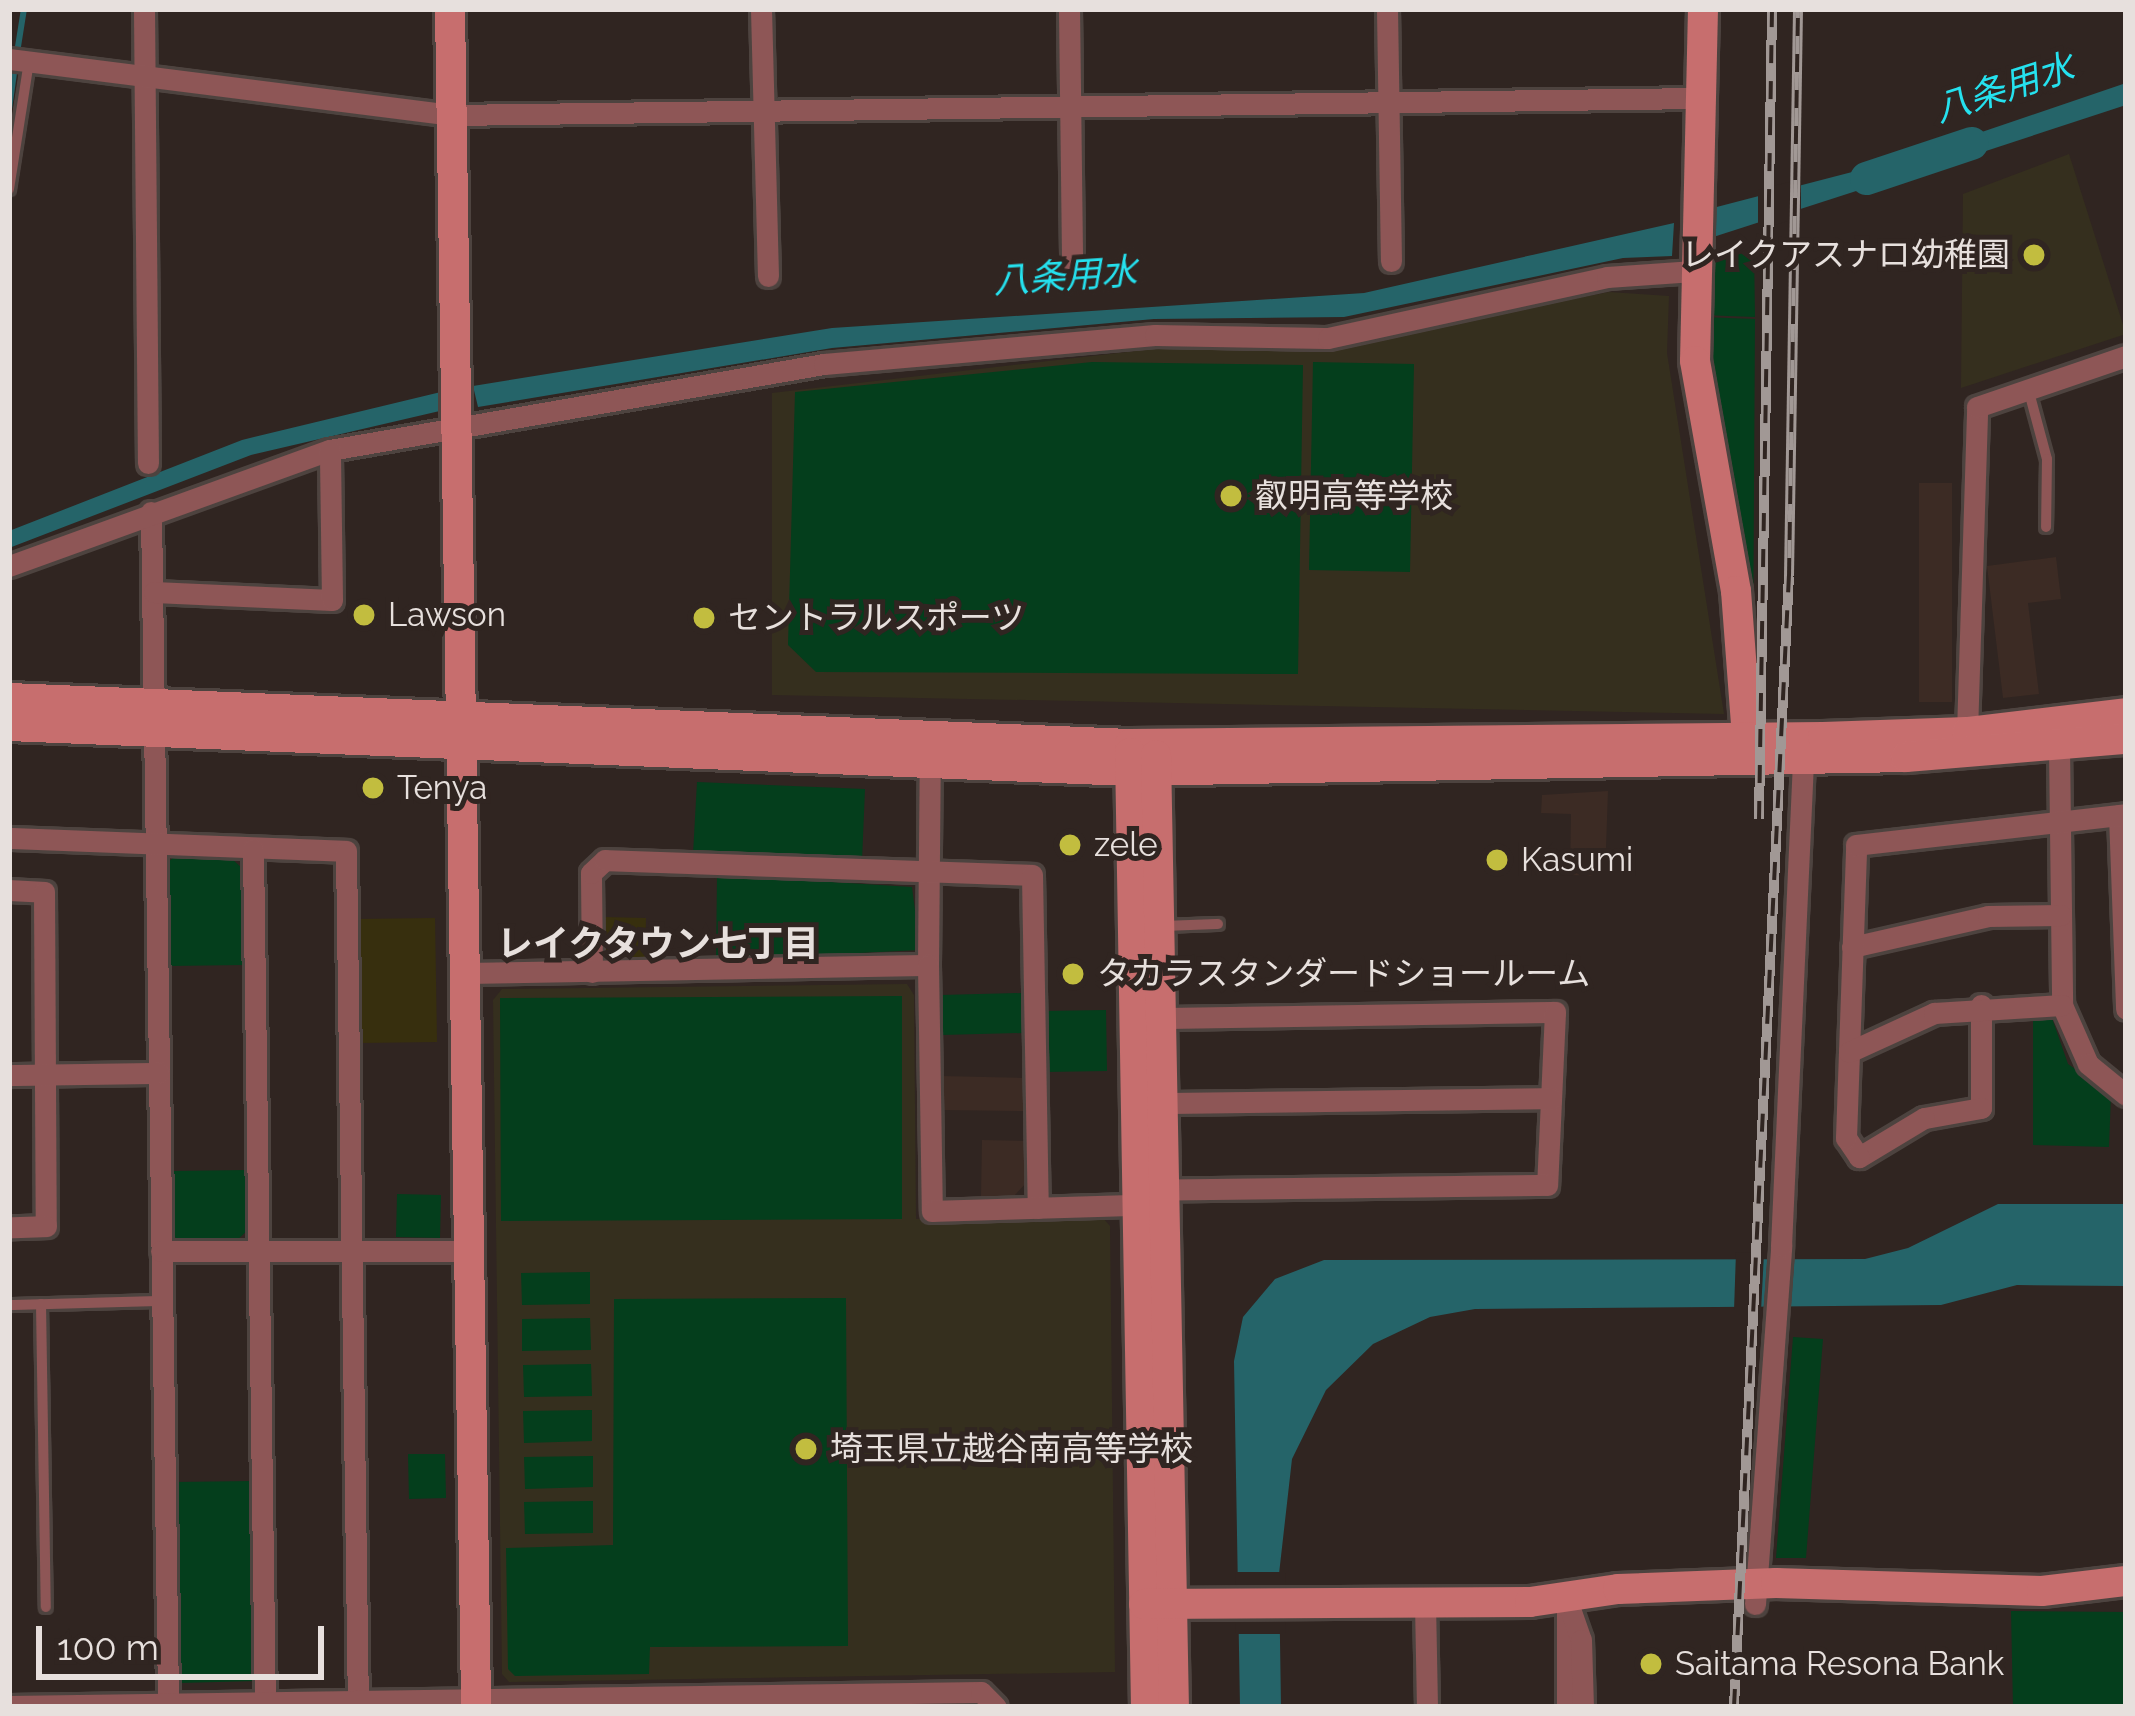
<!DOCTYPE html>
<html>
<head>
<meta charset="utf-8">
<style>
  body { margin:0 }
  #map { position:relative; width:2135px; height:1716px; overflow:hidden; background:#302521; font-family:Raleway,"Noto Sans JP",sans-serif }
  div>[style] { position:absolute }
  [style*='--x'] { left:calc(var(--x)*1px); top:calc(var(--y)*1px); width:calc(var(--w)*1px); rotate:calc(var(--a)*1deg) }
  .built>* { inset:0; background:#3c2b24 }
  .education>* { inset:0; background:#352f1e }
  .green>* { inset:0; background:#043e1c }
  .sand>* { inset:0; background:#372f0e }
  .water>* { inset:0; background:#256469 }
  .pier>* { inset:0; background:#302521 }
  .stream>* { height:6px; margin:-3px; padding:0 3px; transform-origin:3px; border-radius:3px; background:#256469 }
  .river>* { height:33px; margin:-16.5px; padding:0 16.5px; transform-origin:16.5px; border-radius:16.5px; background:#256469 }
  .roads { filter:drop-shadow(3px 0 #4d433f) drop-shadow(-3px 0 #4d433f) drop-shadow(0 3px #4d433f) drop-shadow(0 -3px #4d433f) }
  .lane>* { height:10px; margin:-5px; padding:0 5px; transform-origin:5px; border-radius:5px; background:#8e5656 }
  .street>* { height:21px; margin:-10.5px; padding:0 10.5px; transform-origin:10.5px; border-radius:10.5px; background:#8e5656 }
  .secondary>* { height:30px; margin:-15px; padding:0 15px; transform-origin:15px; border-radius:15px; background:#c76e6e }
  .rail>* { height:10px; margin-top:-5px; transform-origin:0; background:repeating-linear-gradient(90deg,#302521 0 18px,#a19895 0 36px); box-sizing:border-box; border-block:3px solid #a19895 }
  .dots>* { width:33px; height:33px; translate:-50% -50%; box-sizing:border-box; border:6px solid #302521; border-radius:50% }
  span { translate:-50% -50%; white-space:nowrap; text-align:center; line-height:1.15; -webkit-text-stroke:10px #302521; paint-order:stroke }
  .poi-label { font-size:33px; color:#e7e0dd }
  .right { translate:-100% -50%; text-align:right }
  .left { translate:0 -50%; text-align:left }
  .water-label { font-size:36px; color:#25e1ee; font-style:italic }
  .neighbourhood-label { font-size:36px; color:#e7e0dd; font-weight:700 }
  .frame { position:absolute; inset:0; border:12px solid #e7e0dd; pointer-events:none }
  .scale { position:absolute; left:36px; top:1626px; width:288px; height:54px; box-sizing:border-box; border:6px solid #e7e0dd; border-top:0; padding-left:15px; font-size:36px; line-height:42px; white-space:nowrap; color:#e7e0dd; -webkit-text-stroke:9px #302521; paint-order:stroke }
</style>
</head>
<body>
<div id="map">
  <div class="built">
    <div style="clip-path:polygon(1919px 483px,1952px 483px,1952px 702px,1919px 702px)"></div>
    <div style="clip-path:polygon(2056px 557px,2061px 599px,2028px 603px,2039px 694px,2003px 698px,1987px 566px)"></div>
    <div style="clip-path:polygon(1608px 791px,1605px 876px,1570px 875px,1571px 814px,1541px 813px,1542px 795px)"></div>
    <div style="clip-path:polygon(941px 1076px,1024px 1078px,1024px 1111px,941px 1110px)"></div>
    <div style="clip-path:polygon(982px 1140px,1028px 1141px,1027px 1182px,1014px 1196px,981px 1196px)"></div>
  </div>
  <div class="education">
    <div style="clip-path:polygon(2069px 154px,2126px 334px,1961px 388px,1963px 194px)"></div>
    <div style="clip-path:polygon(1609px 292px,1669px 296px,1667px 353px,1724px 714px,772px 695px,772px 393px,1153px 349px,1326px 347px)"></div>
    <div style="clip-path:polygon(907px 984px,914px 995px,916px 1219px,1103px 1218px,1110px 1226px,1115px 1672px,509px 1682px,502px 1674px,493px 1000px,502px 989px)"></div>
  </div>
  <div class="green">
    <div style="clip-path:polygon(1754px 250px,1755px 317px,1702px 315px,1702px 265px)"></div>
    <div style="clip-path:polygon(1701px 317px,1755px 319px,1753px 655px)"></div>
    <div style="clip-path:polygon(1092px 362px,1303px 365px,1298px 674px,816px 672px,788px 645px,795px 392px)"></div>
    <div style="clip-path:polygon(1313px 362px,1414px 364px,1410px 572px,1309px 570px)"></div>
    <div style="clip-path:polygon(697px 782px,865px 789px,862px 861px,693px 854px)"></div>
    <div style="clip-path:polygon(176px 855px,232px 859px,243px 869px,244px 965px,168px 966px,166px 864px)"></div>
    <div style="clip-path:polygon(717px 875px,912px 887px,920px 950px,716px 960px)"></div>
    <div style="clip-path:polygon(1023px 993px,1023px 1033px,941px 1035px,940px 995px)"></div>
    <div style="clip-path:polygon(902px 996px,902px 1219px,501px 1221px,500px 998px)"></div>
    <div style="clip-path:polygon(1106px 1010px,1107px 1071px,1044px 1072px,1042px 1011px)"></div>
    <div style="clip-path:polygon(2033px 1018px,2052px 1018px,2068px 1064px,2111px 1094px,2109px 1147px,2033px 1145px)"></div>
    <div style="clip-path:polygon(247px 1170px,248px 1230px,236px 1241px,181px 1243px,172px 1234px,171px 1171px)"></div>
    <div style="clip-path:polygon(397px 1194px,441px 1195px,440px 1238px,396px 1237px)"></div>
    <div style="clip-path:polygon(590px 1272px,590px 1304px,522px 1305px,521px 1273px)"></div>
    <div style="clip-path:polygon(846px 1298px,848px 1646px,650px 1647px,649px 1674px,515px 1676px,508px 1669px,506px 1548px,613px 1545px,614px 1299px)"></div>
    <div style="clip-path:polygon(590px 1318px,591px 1350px,522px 1351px,522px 1319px)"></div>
    <div style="clip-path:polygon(1793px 1337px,1823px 1339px,1806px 1558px,1776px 1558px)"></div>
    <div style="clip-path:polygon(591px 1364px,592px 1396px,524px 1397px,523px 1365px)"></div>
    <div style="clip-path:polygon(592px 1410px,592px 1441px,524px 1443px,523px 1411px)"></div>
    <div style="clip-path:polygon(408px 1454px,445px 1454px,446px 1498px,409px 1499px)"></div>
    <div style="clip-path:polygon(593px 1456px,593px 1487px,525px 1489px,524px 1457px)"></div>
    <div style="clip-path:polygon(253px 1481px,257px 1681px,179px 1683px,174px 1482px)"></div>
    <div style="clip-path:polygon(593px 1501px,593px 1533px,525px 1534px,524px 1502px)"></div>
    <div style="clip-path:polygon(2011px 1611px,2126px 1612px,2126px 1707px,2013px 1707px)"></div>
  </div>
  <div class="sand">
    <div style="clip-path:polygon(602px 917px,646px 918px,645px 962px,610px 961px,601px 952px)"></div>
    <div style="clip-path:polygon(435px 918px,437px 1042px,358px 1043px,357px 919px)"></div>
  </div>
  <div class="water">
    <div style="clip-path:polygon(2126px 83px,2126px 105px,1931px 169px,1926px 151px)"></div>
    <div style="clip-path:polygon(1906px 158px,1912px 173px,1704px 240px,1709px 209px)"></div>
    <div style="clip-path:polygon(1674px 223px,1672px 256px,1623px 258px,1344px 317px,1154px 319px,832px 348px,478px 407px,473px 386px,832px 328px,1364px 293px)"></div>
    <div style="clip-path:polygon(445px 391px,444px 410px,251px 455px,9px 548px,9px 531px,242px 440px)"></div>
    <div style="clip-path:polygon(1998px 1204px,2126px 1204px,2126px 1286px,2017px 1285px,1941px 1305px,1475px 1309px,1430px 1317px,1373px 1344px,1326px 1390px,1292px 1459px,1279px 1574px,1281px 1707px,1240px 1707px,1234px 1361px,1243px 1317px,1275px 1279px,1324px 1260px,1865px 1259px,1908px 1248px)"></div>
  </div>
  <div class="pier">
    <div style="clip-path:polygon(1801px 179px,1801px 217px,1758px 230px,1758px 190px)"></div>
    <div style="clip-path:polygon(1736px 1252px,1764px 1253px,1761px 1311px,1734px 1311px)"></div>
    <div style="clip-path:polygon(1235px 1572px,1285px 1572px,1286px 1634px,1236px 1634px)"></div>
  </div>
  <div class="stream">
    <div style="--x:17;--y:53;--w:45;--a:-81"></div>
    <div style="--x:9;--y:109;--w:43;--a:-82.1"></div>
  </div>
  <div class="river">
    <div style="--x:1866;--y:178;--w:111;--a:-18.4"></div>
  </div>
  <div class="roads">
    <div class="lane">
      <div style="--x:9;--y:189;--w:129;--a:-81.1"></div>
      <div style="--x:2029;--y:392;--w:69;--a:75"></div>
      <div style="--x:2047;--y:459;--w:68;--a:90.8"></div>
      <div style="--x:1162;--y:926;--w:56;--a:-2"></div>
      <div style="--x:41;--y:1304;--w:303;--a:89.1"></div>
      <div style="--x:9;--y:1305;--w:153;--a:-1.5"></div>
    </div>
    <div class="street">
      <div style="--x:144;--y:9;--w:454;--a:89.5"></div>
      <div style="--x:761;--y:9;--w:267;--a:88.5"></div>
      <div style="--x:1069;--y:9;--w:264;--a:89.3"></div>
      <div style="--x:1387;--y:9;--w:252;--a:89.1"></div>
      <div style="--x:9;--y:59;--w:445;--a:7.2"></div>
      <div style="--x:450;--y:115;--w:1249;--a:-0.78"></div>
      <div style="--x:151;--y:512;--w:1195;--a:89.18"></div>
      <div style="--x:9;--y:566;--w:341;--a:-19.9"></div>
      <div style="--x:330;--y:450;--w:501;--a:-9.88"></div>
      <div style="--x:824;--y:364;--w:332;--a:-5"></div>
      <div style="--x:1155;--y:335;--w:173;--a:1"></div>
      <div style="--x:1328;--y:338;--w:286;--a:-12.3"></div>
      <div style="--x:1607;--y:277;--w:87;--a:-3.9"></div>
      <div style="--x:154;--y:592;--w:178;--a:2.6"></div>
      <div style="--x:332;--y:600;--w:150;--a:-90.8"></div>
      <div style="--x:1967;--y:732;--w:325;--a:-88.2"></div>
      <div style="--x:1977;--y:407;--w:157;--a:-18.9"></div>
      <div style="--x:2059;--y:746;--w:259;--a:89.3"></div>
      <div style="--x:2062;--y:1005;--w:64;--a:66.2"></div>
      <div style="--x:2088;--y:1064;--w:49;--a:39.2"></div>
      <div style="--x:2119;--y:815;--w:194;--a:87.9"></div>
      <div style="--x:9;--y:838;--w:337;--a:2.2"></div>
      <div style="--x:346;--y:851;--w:856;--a:89.2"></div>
      <div style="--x:253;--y:849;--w:858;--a:89.2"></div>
      <div style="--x:9;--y:890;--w:35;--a:3"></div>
      <div style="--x:44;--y:892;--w:334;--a:89.7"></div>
      <div style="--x:46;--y:1226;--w:37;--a:178"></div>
      <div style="--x:1852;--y:947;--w:139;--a:-12.8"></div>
      <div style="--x:1988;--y:916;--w:73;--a:-0.8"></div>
      <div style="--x:928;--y:965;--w:215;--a:-89.5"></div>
      <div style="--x:592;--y:972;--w:99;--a:-90.6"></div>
      <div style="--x:591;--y:873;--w:19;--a:-43"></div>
      <div style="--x:605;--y:860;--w:427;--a:2"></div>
      <div style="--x:1032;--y:875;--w:333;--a:89"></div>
      <div style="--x:463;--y:973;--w:465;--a:-1"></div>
      <div style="--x:928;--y:965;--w:246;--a:89.1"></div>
      <div style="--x:932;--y:1211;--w:205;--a:-1.7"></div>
      <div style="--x:1981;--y:1005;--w:103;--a:90"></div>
      <div style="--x:1981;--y:1108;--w:58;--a:170"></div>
      <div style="--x:1924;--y:1118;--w:76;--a:149"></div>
      <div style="--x:1859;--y:1157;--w:23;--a:-124"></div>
      <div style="--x:1846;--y:1138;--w:293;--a:-88"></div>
      <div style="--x:1856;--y:845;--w:272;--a:-6.5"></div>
      <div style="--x:1161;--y:1018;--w:394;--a:-0.9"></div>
      <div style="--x:1555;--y:1012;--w:173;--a:92.6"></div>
      <div style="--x:1547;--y:1185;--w:386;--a:179.3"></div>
      <div style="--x:1849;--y:1052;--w:94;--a:-24.6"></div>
      <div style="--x:1934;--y:1013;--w:128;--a:-3.6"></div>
      <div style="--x:9;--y:1075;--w:150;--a:-0.8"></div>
      <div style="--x:1160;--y:1103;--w:391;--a:-0.7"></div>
      <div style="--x:161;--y:1251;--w:306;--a:0"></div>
      <div style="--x:1425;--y:1603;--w:104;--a:88.9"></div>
      <div style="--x:1755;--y:1604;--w:359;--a:-85.8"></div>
      <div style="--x:1781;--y:1246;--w:487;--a:-87.4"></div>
      <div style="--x:9;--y:1706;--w:972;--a:-0.83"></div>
      <div style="--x:981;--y:1692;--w:21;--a:45"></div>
      <div style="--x:1567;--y:1707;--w:107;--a:-90"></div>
      <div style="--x:1567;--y:1600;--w:42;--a:70.7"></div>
      <div style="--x:1581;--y:1640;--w:67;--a:88.3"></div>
    </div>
    <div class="secondary">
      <div style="--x:450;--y:9;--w:1698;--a:89.12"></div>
      <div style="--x:1703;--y:9;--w:352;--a:91.3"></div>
      <div style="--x:1695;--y:361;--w:234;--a:79.9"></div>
      <div style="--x:1736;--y:591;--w:146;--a:85.7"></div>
      <div style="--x:9;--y:698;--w:1122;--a:2.35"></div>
      <div style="--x:1130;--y:744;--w:693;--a:-0.58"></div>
      <div style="--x:1823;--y:737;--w:144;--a:-2"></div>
      <div style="--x:1967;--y:732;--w:160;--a:-6.8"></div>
      <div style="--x:9;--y:726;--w:1122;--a:2.3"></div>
      <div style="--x:1130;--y:771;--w:776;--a:-1.03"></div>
      <div style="--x:1906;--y:757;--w:221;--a:-4.7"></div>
      <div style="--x:1130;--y:753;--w:954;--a:89.04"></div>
      <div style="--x:1156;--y:755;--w:952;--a:88.92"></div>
      <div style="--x:1144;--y:1604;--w:386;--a:-0.3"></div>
      <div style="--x:1530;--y:1602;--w:89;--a:-8.4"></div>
      <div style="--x:1618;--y:1589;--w:158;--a:-2.2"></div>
      <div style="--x:1776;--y:1583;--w:266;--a:1.7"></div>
      <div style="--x:2042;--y:1591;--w:85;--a:-6.8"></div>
    </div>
  </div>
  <div class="rail">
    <div style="--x:1759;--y:819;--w:810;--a:-89.08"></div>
    <div style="--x:1734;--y:1707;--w:1132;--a:-87.22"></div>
    <div style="--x:1789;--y:576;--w:567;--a:-89.09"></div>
  </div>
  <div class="dots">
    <div style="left:2034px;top:255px;background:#c2bd3f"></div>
    <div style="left:1231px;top:496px;background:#c2bd3f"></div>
    <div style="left:364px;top:615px;background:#c2bd3f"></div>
    <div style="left:704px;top:618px;background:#c2bd3f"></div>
    <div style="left:373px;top:788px;background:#c2bd3f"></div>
    <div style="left:1070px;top:845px;background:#c2bd3f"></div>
    <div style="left:1497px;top:860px;background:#c2bd3f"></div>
    <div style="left:1073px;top:974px;background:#c2bd3f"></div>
    <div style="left:806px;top:1449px;background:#c2bd3f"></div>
    <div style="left:1651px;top:1664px;background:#c2bd3f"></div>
  </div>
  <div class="poi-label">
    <span class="right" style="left:2010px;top:255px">レイクアスナロ幼稚園</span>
    <span class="left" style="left:1255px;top:496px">叡明高等学校</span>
    <span class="left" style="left:388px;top:615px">Lawson</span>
    <span class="left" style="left:728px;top:618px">セントラルスポーツ</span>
    <span class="left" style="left:397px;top:788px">Tenya</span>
    <span class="left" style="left:1094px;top:845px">zele</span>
    <span class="left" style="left:1521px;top:860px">Kasumi</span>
    <span class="left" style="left:1097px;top:974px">タカラスタンダードショールーム</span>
    <span class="left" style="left:830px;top:1449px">埼玉県立越谷南高等学校</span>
    <span class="left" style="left:1675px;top:1664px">Saitama Resona Bank</span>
  </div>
  <div class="water-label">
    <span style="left:2004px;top:88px;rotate:-18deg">八条用水</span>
    <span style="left:1065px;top:276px;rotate:-4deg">八条用水</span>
  </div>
  <div class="neighbourhood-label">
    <span style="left:658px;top:944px">レイクタウン七丁目</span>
  </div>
  <div class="frame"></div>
  <div class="scale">100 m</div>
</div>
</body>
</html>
